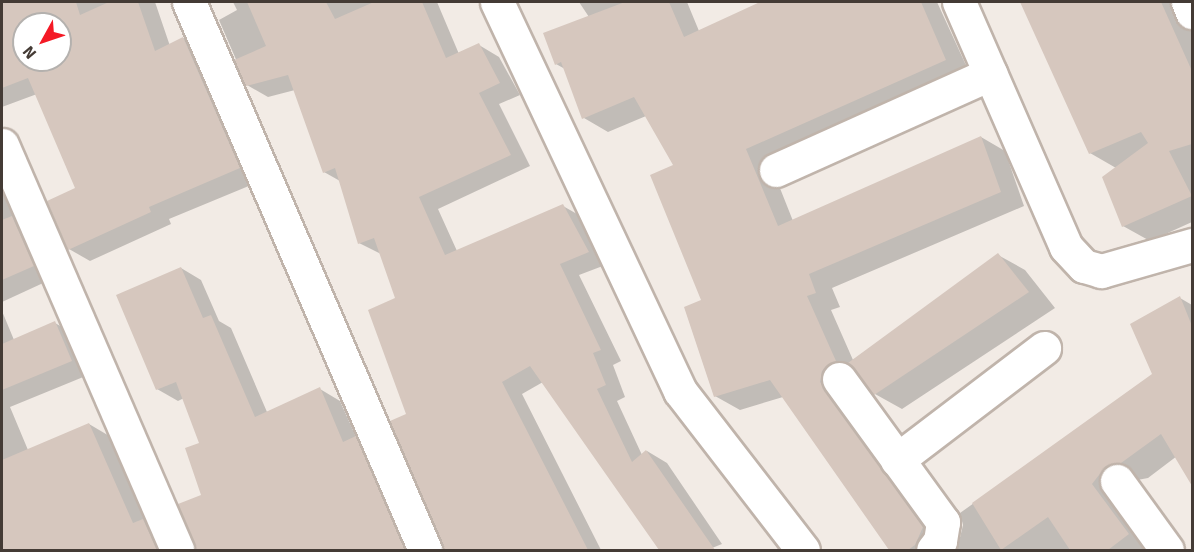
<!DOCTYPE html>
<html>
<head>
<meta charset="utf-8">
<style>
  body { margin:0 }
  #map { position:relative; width:1194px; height:552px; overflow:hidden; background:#f2ebe5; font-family:Signika,sans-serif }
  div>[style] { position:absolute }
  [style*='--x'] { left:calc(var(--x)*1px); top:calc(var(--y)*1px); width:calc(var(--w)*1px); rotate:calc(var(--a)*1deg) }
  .shadow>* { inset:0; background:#0003 }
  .building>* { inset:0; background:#d6c7be }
  .roads { filter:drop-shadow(2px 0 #c0b4ab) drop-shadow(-2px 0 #c0b4ab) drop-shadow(0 2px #c0b4ab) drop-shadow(0 -2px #c0b4ab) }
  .minor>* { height:33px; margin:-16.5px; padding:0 16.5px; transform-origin:16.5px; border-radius:16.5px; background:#fff }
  span { translate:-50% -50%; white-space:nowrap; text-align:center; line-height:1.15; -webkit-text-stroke:5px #fff; paint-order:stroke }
  .frame { position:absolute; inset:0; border:3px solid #443b35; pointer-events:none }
  .north { position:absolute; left:12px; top:12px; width:60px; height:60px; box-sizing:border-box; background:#fff; border:2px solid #b4b1ae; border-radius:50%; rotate:230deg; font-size:16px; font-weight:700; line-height:24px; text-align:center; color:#443b35 }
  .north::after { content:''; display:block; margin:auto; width:21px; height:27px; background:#f41a26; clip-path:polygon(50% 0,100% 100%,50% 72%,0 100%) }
</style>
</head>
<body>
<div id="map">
  <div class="shadow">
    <div style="clip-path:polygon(evenodd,2px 2px,155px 2px,170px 46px,183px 38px,205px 51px,261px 181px,169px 219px,171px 224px,90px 261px,69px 249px,77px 189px,37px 94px,2px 107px,2px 40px,8px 37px,2px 21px,2px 2px,24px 24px,60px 24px,60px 60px,24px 60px,24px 24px)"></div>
    <div style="clip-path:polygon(233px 2px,437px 2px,459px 54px,479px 45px,499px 57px,520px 95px,499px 104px,530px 166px,438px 209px,457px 251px,563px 206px,584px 218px,608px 264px,579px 275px,621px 361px,613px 365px,625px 397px,617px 401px,642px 455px,647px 451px,667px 463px,722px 544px,707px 550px,660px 550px,543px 382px,522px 394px,601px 550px,444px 550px,392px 422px,408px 415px,397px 299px,381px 254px,359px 243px,340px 181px,324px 172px,295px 90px,268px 97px,247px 85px,219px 20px,237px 10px)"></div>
    <div style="clip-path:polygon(579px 2px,687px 2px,699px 31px,764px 2px,937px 2px,970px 74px,770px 163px,793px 221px,981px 137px,1005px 151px,1024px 206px,832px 288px,840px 307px,831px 310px,853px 360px,998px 255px,1025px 270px,1055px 308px,902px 409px,875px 394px,860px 375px,846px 386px,943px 550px,891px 550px,783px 397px,740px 410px,715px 396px,703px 300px,675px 166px,646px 116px,608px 132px,584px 118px,565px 69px,556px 64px,589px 17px)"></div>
    <div style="clip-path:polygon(1021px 2px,1179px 2px,1192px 30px,1192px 222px,1150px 241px,1123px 226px,1116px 168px,1090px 153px)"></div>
    <div style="clip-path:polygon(2px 159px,54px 278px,2px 302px)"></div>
    <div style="clip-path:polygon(181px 268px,201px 280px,219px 321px,231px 328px,267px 412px,320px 389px,340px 401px,357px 439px,376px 450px,420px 550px,195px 550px,203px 496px,201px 444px,184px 398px,178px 401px,157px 389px)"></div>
    <div style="clip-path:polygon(1180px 298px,1192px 305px,1192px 480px,1177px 456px,1148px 478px,1132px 481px,1153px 550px,957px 550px,963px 525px,960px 513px,1154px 375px)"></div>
    <div style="clip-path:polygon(2px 311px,14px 340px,55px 323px,76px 335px,93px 373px,10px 407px,28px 450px,89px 424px,111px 437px,172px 550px,2px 550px)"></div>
  </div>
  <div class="building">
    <div style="clip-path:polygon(evenodd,2px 2px,76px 2px,80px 15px,109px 2px,138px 2px,155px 51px,183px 37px,240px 168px,149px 207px,151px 212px,68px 250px,47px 201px,75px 188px,28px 78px,2px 88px,2px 2px,24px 24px,60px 24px,60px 60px,24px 60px,24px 24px)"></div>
    <div style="clip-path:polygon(247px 2px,326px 2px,335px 19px,374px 2px,422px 2px,446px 58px,479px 43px,500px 83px,479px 93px,511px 155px,419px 197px,445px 255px,563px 204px,589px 252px,560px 264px,601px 350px,593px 353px,606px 385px,597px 389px,632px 462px,646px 450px,715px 550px,659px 550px,530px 366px,502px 382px,588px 550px,443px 550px,390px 421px,406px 414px,368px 310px,395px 298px,374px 238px,358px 244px,335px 168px,323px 173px,288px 75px,246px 86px,234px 60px,266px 46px)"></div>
    <div style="clip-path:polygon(625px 2px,669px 2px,684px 37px,760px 2px,921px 2px,946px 60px,746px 149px,778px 226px,981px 136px,1001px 192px,809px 274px,816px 293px,807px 296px,836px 361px,822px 371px,820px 382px,923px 527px,915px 545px,908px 550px,889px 550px,770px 380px,714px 397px,684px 307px,701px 300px,650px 175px,673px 165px,634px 97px,582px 119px,561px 62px,555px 65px,543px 33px)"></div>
    <div style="clip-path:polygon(1020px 2px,1161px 2px,1192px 71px,1192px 144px,1169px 151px,1192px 196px,1122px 227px,1102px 177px,1148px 143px,1141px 132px,1089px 154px)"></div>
    <div style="clip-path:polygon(12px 216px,34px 266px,2px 280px,2px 220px)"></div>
    <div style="clip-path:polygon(998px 253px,1029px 292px,874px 395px,848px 363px)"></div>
    <div style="clip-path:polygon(181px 267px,203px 318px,211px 315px,255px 417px,320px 387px,343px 442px,356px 436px,405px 550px,195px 550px,178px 504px,201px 495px,185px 448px,199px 443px,176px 382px,156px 390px,116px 295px)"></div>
    <div style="clip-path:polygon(1180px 296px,1192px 326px,1192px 486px,1161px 434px,1121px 463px,1106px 466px,1092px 484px,1129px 534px,1108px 550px,1070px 550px,1048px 517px,1001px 550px,972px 503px,1152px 374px,1130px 324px)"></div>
    <div style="clip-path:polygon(55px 321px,72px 361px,2px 390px,2px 344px)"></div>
    <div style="clip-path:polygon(89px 423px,133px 523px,143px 519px,157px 550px,2px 550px,2px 460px)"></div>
  </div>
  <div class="roads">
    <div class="minor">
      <div style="--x:189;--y:2;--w:597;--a:66.7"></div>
      <div style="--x:497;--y:2;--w:430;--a:64.8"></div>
      <div style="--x:680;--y:391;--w:201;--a:52.3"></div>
      <div style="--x:959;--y:2;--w:267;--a:66.4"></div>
      <div style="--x:1066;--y:247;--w:26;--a:47"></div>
      <div style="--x:1084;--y:266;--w:18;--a:16"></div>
      <div style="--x:1101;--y:271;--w:95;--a:-15.9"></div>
      <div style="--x:1188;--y:2;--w:11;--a:68"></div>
      <div style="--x:2;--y:145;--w:441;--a:66.6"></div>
      <div style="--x:776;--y:170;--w:235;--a:-24.2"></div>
      <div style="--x:839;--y:379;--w:177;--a:54"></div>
      <div style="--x:943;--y:522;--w:19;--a:99"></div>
      <div style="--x:940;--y:541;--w:11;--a:128"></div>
      <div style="--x:897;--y:460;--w:185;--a:-37.3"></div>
      <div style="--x:1117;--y:481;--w:85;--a:54.1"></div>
    </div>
  </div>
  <div class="frame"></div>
  <div class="north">N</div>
</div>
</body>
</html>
